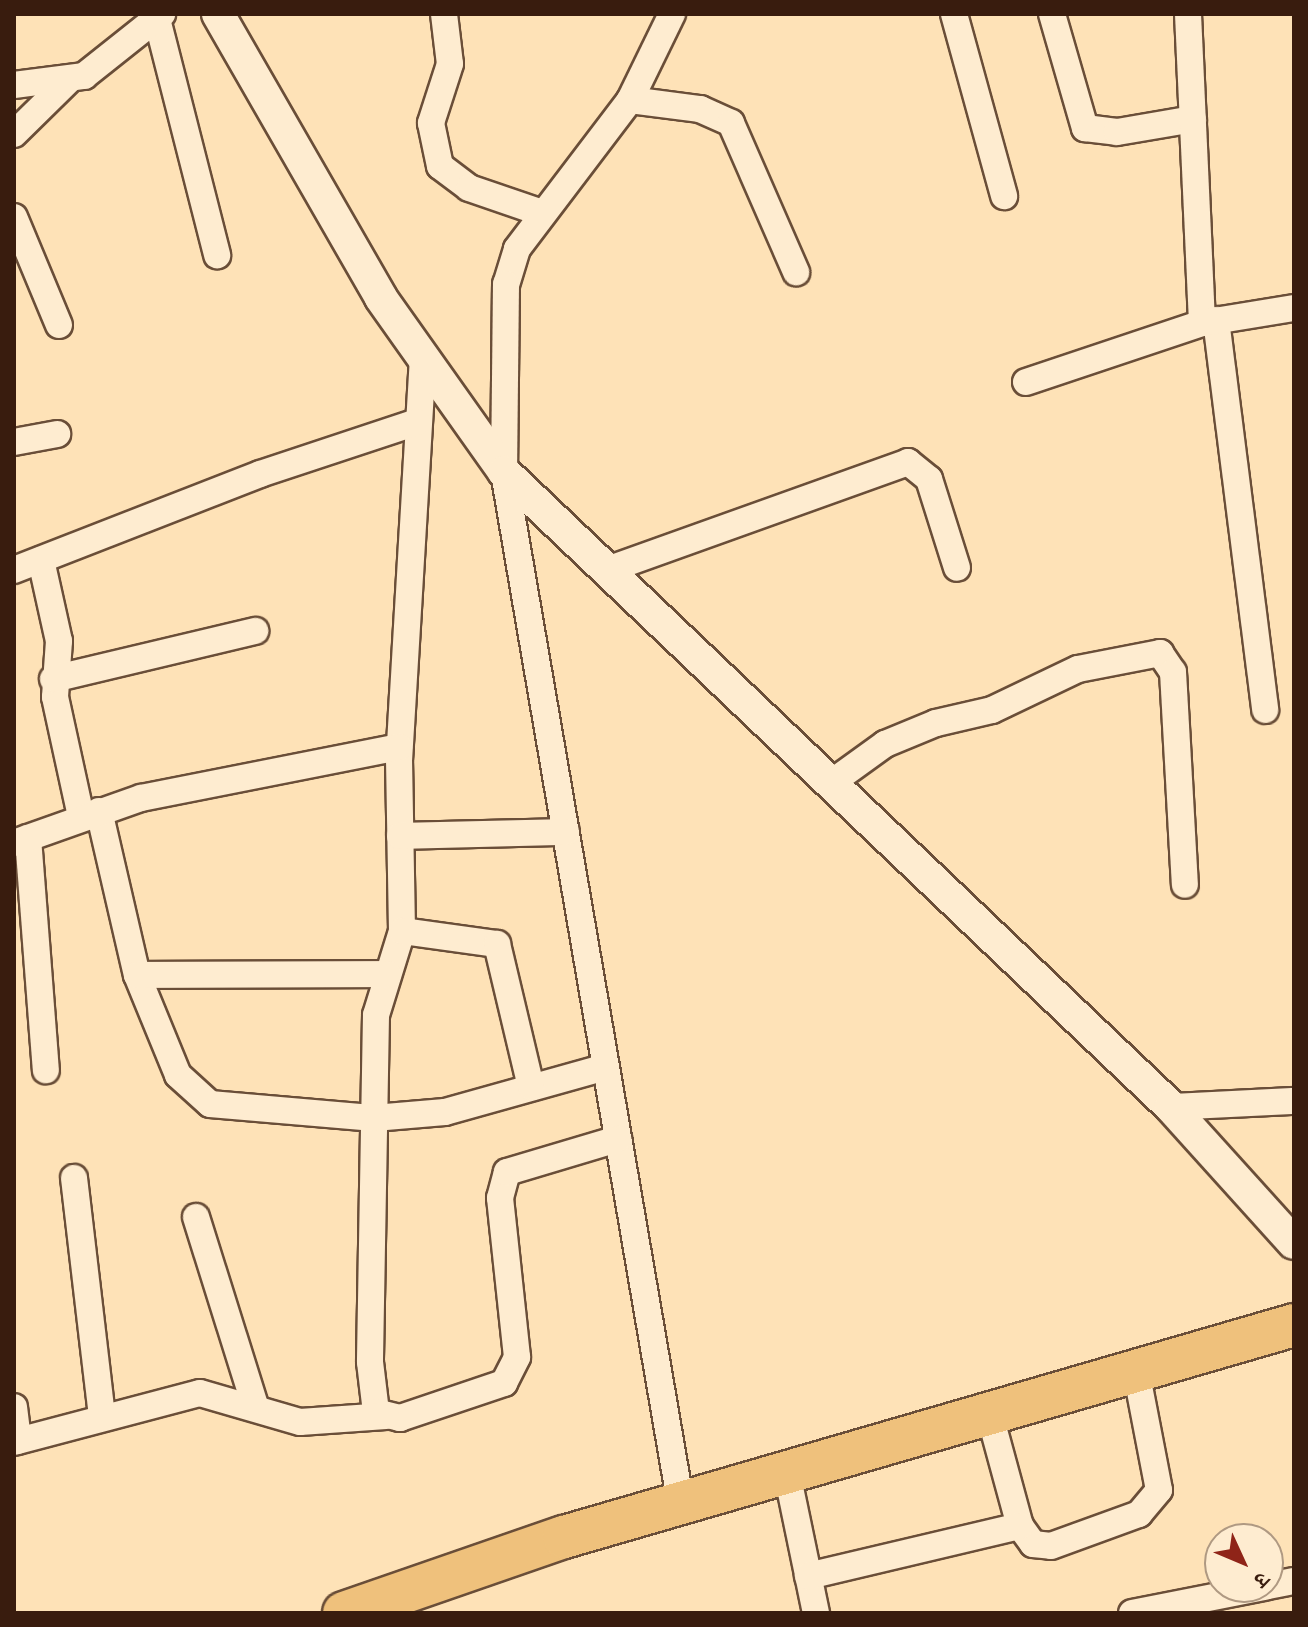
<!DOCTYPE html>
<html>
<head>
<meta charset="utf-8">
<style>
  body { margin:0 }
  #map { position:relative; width:1308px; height:1627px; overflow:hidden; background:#fee2b7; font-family:"Sorts Mill Goudy","Noto Serif Devanagari",serif }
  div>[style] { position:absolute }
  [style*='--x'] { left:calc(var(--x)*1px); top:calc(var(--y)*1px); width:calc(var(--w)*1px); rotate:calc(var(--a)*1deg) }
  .roads { filter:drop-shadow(2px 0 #6a4e38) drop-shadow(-2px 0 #6a4e38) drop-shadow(0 2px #6a4e38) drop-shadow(0 -2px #6a4e38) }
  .minor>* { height:26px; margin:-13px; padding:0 13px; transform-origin:13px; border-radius:13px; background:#feecd0 }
  .tertiary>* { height:32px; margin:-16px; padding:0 16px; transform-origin:16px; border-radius:16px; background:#feecd0 }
  .primary>* { height:42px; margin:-21px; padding:0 21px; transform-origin:21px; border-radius:21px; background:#efc17c }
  span { translate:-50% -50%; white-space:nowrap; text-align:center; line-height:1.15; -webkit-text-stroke:6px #feecd0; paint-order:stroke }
  .frame { position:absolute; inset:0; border:16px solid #391c0e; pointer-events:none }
  .north { position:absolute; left:1204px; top:1523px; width:80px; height:80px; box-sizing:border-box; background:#feecd0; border:2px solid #af9982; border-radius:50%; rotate:134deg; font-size:22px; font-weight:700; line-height:32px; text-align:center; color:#391c0e }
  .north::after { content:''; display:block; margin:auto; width:28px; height:36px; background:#8f2418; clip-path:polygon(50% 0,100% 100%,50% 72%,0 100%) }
</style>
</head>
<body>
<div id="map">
  <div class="roads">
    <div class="minor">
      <div style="--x:444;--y:14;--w:50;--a:83.2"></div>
      <div style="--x:450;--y:64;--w:62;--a:107.9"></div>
      <div style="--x:431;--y:123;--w:44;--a:78.2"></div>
      <div style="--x:440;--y:166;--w:36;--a:37"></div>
      <div style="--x:469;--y:188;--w:77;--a:18.9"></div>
      <div style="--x:672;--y:14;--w:96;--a:116"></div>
      <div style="--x:630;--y:100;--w:187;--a:127.2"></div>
      <div style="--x:517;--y:249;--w:37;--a:107"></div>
      <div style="--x:506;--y:284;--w:188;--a:90.6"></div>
      <div style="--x:504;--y:472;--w:1048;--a:80.28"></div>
      <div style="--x:954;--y:14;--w:189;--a:74.6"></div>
      <div style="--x:1052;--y:14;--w:119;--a:73.9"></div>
      <div style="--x:1085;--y:128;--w:32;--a:7"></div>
      <div style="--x:1117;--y:132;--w:77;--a:-9.7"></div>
      <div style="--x:1188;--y:14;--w:309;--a:87.4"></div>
      <div style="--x:157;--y:19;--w:244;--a:75.7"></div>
      <div style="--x:14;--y:85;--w:71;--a:-7.3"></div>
      <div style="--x:84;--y:76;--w:100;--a:-38.5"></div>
      <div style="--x:630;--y:100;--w:71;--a:7.3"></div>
      <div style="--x:700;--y:109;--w:34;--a:24"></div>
      <div style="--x:731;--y:123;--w:163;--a:66.4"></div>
      <div style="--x:14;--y:134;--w:77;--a:-44.5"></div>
      <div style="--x:14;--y:217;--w:117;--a:67.4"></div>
      <div style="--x:1216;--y:320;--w:393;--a:82.8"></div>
      <div style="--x:423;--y:357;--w:403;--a:93.4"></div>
      <div style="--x:399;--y:759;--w:172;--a:89"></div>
      <div style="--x:402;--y:931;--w:88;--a:107.2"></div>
      <div style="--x:376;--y:1015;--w:347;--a:91"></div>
      <div style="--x:370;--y:1362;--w:50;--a:83.2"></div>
      <div style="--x:376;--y:1412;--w:25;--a:14"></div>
      <div style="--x:400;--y:1418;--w:110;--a:-18.6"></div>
      <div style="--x:504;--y:1383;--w:29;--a:-63"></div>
      <div style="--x:517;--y:1357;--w:160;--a:-96.1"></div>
      <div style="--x:500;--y:1198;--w:27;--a:-75"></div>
      <div style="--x:507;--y:1172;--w:116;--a:-16.6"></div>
      <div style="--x:1026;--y:382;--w:186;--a:-18.5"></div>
      <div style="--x:1202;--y:323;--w:93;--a:-9.3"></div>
      <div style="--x:14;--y:442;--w:44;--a:-10.5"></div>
      <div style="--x:41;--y:560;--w:83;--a:77.5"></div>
      <div style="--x:59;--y:641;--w:56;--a:94.1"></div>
      <div style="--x:55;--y:697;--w:122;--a:77.7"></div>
      <div style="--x:14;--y:570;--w:264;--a:-21.3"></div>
      <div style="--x:260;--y:474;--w:165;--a:-18.3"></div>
      <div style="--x:607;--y:570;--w:320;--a:-19.7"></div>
      <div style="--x:908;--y:462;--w:27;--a:39"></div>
      <div style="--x:929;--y:479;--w:93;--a:72.5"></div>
      <div style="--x:53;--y:679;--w:208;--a:-13.4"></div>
      <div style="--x:831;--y:783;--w:67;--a:-35.8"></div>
      <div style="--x:885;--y:744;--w:55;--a:-22.4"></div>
      <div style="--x:936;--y:723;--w:57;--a:-13.1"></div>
      <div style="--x:992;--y:710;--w:95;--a:-25.5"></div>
      <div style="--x:1078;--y:669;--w:84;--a:-11"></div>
      <div style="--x:1160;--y:653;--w:23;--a:56"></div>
      <div style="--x:1173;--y:672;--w:213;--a:86.8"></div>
      <div style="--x:99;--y:811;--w:168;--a:77"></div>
      <div style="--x:137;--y:975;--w:108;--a:67.7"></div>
      <div style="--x:178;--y:1075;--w:43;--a:42.2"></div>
      <div style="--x:210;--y:1104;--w:165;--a:4.9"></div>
      <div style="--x:374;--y:1118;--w:71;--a:-4.8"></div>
      <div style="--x:445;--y:1112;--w:167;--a:-15.6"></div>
      <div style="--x:400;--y:836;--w:166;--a:-1.4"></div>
      <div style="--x:28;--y:838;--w:233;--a:85.6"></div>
      <div style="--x:14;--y:843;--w:135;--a:-19.5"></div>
      <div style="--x:141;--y:798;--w:263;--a:-11.2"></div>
      <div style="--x:402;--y:931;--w:96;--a:7.8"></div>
      <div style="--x:497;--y:944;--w:147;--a:76.6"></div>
      <div style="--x:137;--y:975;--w:251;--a:-0.2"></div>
      <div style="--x:1171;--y:1107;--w:123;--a:-2.8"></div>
      <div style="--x:74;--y:1178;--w:240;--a:83.3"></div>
      <div style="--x:196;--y:1217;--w:197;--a:72.6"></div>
      <div style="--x:14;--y:1407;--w:34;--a:83"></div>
      <div style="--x:989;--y:1412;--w:118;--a:74.8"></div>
      <div style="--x:1020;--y:1526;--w:22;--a:54"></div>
      <div style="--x:1033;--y:1544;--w:18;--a:6"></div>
      <div style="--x:1051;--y:1546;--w:94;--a:-20"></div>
      <div style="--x:1139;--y:1514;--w:31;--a:-50"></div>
      <div style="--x:1159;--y:1490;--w:122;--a:-100.9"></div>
      <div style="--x:14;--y:1442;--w:192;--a:-14.8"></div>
      <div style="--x:200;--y:1393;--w:104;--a:16.2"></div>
      <div style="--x:300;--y:1422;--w:86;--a:-4"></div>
      <div style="--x:787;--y:1473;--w:143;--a:78.3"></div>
      <div style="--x:808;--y:1576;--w:218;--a:-13.3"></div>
      <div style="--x:1268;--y:1586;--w:26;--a:-11"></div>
      <div style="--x:1132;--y:1613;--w:136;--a:-11.1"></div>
    </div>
    <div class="tertiary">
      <div style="--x:218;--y:14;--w:327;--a:60.1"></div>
      <div style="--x:381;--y:298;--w:213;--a:54.7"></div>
      <div style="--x:504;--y:472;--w:921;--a:43.59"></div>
      <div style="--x:1171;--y:1107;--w:183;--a:47.9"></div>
    </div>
    <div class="primary">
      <div style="--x:344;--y:1613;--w:233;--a:-19.1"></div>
      <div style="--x:564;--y:1537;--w:760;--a:-16.19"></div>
    </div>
  </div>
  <div class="frame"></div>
  <div class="north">उ</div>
</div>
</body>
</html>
